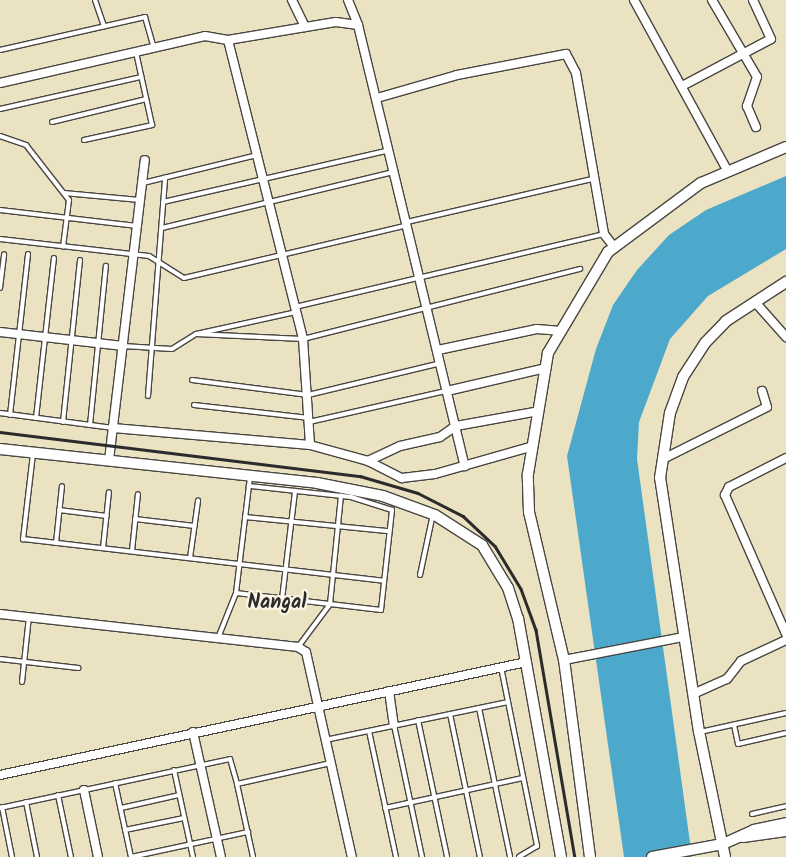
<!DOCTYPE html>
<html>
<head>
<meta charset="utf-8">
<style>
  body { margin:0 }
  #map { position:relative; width:786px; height:857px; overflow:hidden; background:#ebe2c1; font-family:Kalam,sans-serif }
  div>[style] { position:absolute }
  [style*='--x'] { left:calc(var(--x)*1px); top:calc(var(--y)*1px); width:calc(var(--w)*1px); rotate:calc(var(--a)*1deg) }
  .water>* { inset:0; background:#4ca9cb }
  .roads { filter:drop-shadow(1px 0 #484642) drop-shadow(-1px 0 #484642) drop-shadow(0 1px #484642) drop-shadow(0 -1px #484642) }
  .lane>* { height:4px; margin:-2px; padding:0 2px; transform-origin:2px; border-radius:2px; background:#fff }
  .street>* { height:8px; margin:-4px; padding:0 4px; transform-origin:4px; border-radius:4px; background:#fff }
  .secondary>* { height:10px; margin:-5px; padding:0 5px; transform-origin:5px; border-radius:5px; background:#fff }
  .rail>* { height:2.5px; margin:-1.25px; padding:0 1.25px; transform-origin:1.25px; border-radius:1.25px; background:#2b2b2b }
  span { translate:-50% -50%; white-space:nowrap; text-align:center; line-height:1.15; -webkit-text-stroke:4.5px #fcf5e5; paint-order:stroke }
  .district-label { font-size:20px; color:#2b2b2b; font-weight:700 }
</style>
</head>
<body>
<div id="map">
  <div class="water">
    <div style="clip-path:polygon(786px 176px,786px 249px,708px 296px,670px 339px,639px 422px,637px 459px,692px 857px,624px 857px,567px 456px,596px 349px,613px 305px,637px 270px,669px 235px,706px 210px)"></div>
  </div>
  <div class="roads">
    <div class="lane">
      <div style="--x:95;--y:0;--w:28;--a:71"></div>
      <div style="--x:0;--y:50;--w:149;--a:-12.8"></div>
      <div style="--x:145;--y:17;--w:32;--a:74"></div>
      <div style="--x:0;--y:109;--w:145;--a:-12.8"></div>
      <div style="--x:52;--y:122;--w:97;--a:-13.7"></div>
      <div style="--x:0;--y:136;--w:28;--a:19"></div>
      <div style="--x:26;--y:145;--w:70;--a:52"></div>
      <div style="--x:69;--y:200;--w:47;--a:97.3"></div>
      <div style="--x:84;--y:140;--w:70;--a:-12.4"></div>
      <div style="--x:152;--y:125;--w:75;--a:-102.4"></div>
      <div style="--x:143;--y:183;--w:117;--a:-13.8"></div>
      <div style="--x:64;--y:193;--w:76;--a:5.3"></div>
      <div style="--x:163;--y:202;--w:233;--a:-12.9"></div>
      <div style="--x:0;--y:210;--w:138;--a:6.7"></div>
      <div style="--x:407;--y:222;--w:190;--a:-13.1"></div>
      <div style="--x:162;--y:228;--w:238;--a:-13.6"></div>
      <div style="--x:0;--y:239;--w:150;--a:6.5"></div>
      <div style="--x:149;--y:256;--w:41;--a:32.2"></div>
      <div style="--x:184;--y:278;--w:230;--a:-13.3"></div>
      <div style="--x:0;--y:288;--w:34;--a:-83"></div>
      <div style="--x:295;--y:307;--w:318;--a:-13.3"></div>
      <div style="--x:196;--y:334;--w:107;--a:2.7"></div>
      <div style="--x:303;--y:339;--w:286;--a:-14.2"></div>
      <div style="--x:123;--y:346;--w:49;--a:3.5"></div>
      <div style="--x:172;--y:349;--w:28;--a:-32"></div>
      <div style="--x:196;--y:334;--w:102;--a:-12.4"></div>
      <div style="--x:192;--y:380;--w:117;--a:7.4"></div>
      <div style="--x:308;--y:395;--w:137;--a:-13.5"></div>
      <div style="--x:148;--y:396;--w:219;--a:-85.5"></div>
      <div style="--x:194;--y:405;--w:116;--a:6.4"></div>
      <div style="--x:0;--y:413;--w:114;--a:7.6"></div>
      <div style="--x:10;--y:415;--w:162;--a:-83.6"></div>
      <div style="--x:36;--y:418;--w:161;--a:-83.6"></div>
      <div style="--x:63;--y:422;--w:163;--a:-84"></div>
      <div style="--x:309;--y:422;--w:140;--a:-12.8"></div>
      <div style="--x:90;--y:425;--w:160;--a:-84.3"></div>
      <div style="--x:33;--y:454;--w:86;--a:96.7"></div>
      <div style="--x:23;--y:539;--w:363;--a:6.6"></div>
      <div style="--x:59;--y:510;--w:48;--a:7.1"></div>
      <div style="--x:245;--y:517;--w:145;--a:5.6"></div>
      <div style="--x:135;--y:519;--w:60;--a:6.7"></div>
      <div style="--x:56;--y:543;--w:57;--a:-84"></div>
      <div style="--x:103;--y:548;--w:56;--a:-83.9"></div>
      <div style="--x:132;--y:551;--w:57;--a:-84"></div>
      <div style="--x:190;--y:558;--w:58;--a:-82"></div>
      <div style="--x:420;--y:575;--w:62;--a:-78"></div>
      <div style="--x:236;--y:593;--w:146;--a:6.7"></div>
      <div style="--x:381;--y:610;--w:101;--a:-83.7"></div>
      <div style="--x:392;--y:510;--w:43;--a:-162.4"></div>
      <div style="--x:351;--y:497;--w:103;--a:-173.8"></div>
      <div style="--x:282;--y:599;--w:109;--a:-83.1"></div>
      <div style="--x:218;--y:638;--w:48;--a:-68.2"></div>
      <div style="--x:236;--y:593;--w:116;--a:-83.1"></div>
      <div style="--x:298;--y:647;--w:54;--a:-53.3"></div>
      <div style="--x:330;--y:604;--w:109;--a:-84.2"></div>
      <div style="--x:0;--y:659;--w:79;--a:6.6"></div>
      <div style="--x:501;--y:667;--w:183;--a:78.6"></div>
      <div style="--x:537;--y:846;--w:21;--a:149"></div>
      <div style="--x:22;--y:682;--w:65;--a:-83.9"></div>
      <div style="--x:479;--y:708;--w:152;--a:78.2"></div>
      <div style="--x:450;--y:714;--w:146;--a:78.2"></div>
      <div style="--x:418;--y:720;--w:140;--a:78"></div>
      <div style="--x:394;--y:725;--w:135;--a:78"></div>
      <div style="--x:734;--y:725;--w:19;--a:78"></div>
      <div style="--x:738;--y:744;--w:49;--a:-12.9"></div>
      <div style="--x:369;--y:731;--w:129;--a:77.9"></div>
      <div style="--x:700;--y:732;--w:88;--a:-12.5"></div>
      <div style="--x:325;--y:740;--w:187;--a:-11.7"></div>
      <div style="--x:174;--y:770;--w:89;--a:77.7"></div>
      <div style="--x:115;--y:783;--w:76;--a:77.8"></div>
      <div style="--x:237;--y:784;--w:75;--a:77.6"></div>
      <div style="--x:58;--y:795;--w:63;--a:78.2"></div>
      <div style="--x:26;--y:802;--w:56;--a:78.7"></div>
      <div style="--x:2;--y:807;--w:51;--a:78.7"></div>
      <div style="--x:0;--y:808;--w:235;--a:-12"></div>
      <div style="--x:230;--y:759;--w:26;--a:74"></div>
      <div style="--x:237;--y:784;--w:96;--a:-12.6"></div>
      <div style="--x:121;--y:808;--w:59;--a:-12.6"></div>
      <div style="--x:385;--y:808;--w:141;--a:-12.3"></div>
      <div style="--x:752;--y:814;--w:35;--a:-13"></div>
      <div style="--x:125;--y:830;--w:60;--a:-11.5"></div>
      <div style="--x:131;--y:857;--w:120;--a:-12.1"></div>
    </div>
    <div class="street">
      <div style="--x:292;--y:0;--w:30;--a:64"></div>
      <div style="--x:348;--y:0;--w:27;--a:68"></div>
      <div style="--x:634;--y:0;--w:196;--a:61.3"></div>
      <div style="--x:712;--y:0;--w:89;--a:59.7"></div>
      <div style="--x:757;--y:77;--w:31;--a:109"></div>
      <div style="--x:747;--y:106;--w:23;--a:67"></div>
      <div style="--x:228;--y:40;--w:308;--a:75.9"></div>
      <div style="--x:303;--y:339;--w:106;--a:86.2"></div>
      <div style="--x:0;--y:83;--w:210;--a:-12.9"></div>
      <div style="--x:205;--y:36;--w:23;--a:10"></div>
      <div style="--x:228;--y:40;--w:109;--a:-9.5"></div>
      <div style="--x:336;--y:22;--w:22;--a:8"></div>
      <div style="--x:358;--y:25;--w:454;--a:76.4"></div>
      <div style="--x:684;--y:85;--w:98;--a:-27.9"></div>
      <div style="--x:771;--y:39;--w:43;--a:-114.8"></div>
      <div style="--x:377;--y:98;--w:83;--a:-16"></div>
      <div style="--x:457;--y:75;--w:111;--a:-10.9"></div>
      <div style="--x:566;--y:54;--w:21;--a:62"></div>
      <div style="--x:576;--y:73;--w:163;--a:80.1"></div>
      <div style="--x:604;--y:234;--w:16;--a:52"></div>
      <div style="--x:755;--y:302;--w:47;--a:48.5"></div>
      <div style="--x:0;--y:332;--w:124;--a:6.5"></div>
      <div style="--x:438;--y:350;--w:101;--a:-12"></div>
      <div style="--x:537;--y:329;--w:24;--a:5"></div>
      <div style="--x:447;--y:391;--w:102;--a:-13.1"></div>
      <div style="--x:113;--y:428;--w:198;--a:4.9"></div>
      <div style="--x:310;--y:445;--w:60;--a:15.4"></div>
      <div style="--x:368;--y:461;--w:38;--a:27"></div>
      <div style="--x:402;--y:478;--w:33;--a:-7"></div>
      <div style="--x:435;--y:474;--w:102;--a:-15.9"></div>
      <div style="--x:786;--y:458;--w:64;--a:153"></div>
      <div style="--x:729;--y:487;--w:9;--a:117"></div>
      <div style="--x:725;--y:495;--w:152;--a:66.3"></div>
      <div style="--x:663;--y:459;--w:116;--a:-26.6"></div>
      <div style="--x:767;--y:407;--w:17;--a:-107"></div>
      <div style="--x:109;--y:460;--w:302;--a:-83.2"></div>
      <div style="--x:368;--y:461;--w:35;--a:-25"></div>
      <div style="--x:400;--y:446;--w:41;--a:-12.7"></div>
      <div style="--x:440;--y:437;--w:19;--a:-35"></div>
      <div style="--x:456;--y:426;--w:84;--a:-10.2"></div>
      <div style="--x:0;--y:614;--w:300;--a:6.3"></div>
      <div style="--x:298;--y:647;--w:9;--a:32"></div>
      <div style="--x:306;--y:652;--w:210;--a:77.4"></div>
      <div style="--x:564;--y:660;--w:122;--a:-10.9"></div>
      <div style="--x:389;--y:691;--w:34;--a:82"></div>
      <div style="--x:693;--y:694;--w:37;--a:-24"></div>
      <div style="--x:727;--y:679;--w:23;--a:-52"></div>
      <div style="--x:741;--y:661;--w:50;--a:-25"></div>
      <div style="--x:193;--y:732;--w:128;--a:77.4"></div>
      <div style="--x:0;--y:775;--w:538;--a:-12.12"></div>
      <div style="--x:84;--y:790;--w:68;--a:78.2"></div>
    </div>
    <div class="secondary">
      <div style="--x:0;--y:449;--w:319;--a:6.1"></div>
      <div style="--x:317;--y:483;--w:67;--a:11.1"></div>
      <div style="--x:383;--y:496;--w:55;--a:20.1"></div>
      <div style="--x:435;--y:515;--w:56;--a:32.6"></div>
      <div style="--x:482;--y:545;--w:50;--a:58.8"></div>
      <div style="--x:508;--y:588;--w:32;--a:72"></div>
      <div style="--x:518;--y:618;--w:243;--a:79.8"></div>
      <div style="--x:743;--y:837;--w:43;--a:-7.9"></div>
      <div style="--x:590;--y:857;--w:199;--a:-97.5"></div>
      <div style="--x:564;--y:660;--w:152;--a:-103.3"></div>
      <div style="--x:529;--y:512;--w:38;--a:-92"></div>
      <div style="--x:528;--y:474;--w:123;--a:-80.6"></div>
      <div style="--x:548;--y:353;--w:117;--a:-59.3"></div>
      <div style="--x:608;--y:252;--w:116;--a:-36.6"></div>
      <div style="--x:701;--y:183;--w:92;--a:-23"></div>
      <div style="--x:652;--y:857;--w:72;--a:-10.4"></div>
      <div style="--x:723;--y:844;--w:34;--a:-24"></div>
      <div style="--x:754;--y:830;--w:33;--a:-12"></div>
      <div style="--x:725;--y:857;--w:128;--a:-101.7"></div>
      <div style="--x:699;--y:732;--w:257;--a:-98.7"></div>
      <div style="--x:660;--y:478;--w:66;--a:-81.3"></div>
      <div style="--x:670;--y:413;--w:38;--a:-70"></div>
      <div style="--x:683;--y:377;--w:40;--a:-57.1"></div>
      <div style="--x:705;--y:343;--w:30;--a:-46"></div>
      <div style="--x:726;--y:321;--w:72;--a:-33"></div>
    </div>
  </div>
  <div class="rail">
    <div style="--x:0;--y:432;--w:363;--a:7"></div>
    <div style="--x:360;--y:476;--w:60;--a:16.3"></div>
    <div style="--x:418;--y:493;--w:51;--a:27.1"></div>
    <div style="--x:463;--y:516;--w:44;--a:43.2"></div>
    <div style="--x:495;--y:546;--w:50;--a:58.8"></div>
    <div style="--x:521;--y:589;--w:44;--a:69.9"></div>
    <div style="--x:536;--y:630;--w:230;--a:80.3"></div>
  </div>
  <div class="district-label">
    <span style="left:277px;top:603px">Nangal</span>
  </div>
</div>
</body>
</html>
